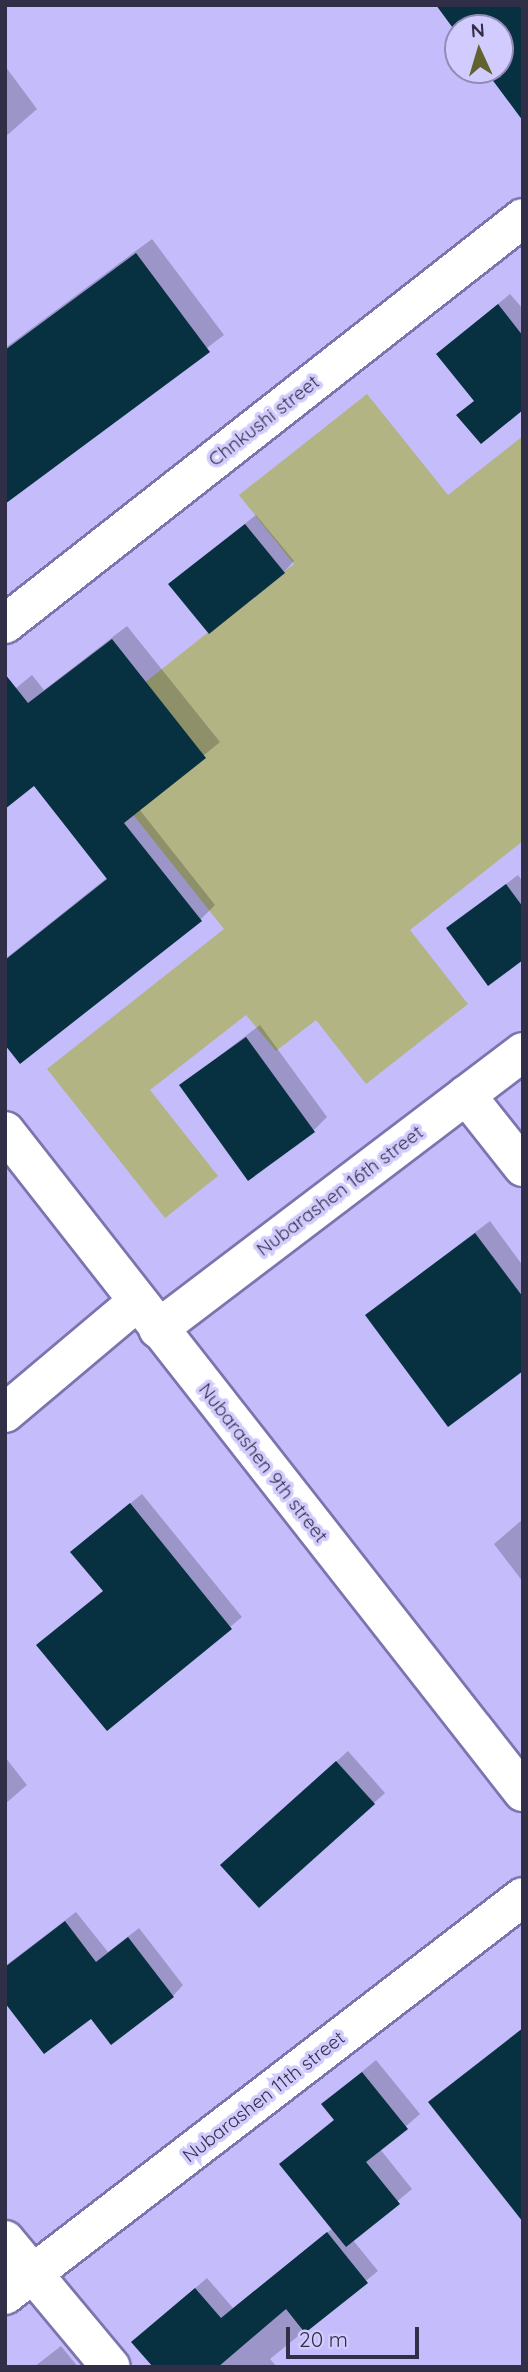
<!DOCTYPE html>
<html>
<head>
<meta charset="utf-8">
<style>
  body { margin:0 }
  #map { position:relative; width:528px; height:2372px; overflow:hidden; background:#c4bcfb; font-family:Quicksand,sans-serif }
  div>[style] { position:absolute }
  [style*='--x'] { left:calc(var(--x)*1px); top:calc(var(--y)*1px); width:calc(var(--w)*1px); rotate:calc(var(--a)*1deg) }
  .green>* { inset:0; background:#b2b484 }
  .shadow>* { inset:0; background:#0003 }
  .building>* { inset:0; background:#073141 }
  .roads { filter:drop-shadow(2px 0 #7c74ae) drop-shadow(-2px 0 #7c74ae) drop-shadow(0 2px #7c74ae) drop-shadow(0 -2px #7c74ae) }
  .minor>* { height:38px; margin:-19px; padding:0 19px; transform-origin:19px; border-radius:19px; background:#fff }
  .major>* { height:38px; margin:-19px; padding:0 19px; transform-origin:19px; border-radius:19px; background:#fff }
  span { translate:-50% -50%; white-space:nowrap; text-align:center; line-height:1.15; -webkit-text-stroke:7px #d1cbfe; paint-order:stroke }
  .street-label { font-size:19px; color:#312e47 }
  .frame { position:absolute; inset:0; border:7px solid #312e47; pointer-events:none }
  .north { position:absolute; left:444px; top:14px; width:70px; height:70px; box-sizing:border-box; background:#d1cbfe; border:2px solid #918cb5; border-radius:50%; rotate:356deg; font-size:19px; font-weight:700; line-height:28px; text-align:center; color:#312e47 }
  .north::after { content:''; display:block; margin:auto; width:24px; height:32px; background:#61622f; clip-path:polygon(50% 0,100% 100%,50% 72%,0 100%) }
  .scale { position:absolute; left:286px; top:2327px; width:133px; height:32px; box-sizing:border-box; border:4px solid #312e47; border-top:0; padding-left:9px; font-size:21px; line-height:24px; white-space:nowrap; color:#312e47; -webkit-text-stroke:5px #d1cbfe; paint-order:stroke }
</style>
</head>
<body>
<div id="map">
  <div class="green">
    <div style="clip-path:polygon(367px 394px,448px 495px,523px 436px,523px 841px,410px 930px,468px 1004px,366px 1084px,316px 1020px,276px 1051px,246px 1015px,150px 1090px,218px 1176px,165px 1218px,47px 1069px,224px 929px,131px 812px,143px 684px,294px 564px,239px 495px)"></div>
  </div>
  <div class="shadow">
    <div style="clip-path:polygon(5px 66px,37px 109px,5px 137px)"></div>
    <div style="clip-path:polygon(152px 239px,224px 335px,5px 502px,5px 348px)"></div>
    <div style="clip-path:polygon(510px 294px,523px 309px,523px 407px,459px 415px,475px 400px,438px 354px)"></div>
    <div style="clip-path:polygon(256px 515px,294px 561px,284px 572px,181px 574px)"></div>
    <div style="clip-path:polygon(127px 626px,220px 742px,139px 809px,215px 905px,200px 920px,5px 1042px,5px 959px,108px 877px,5px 697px,32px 675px,44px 690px)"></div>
    <div style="clip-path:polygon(518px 875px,523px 882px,523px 958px,448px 928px)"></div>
    <div style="clip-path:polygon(260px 1025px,327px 1117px,314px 1130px,181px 1085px)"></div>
    <div style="clip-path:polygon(490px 1221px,523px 1266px,523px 1369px,367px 1315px)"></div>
    <div style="clip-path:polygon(142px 1494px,242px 1617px,107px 1729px,104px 1590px,83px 1542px)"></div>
    <div style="clip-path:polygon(523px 1519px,523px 1582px,494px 1544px)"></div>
    <div style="clip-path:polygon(348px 1751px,385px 1793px,259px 1906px,233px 1854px)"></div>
    <div style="clip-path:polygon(5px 1757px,27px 1785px,5px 1804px)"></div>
    <div style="clip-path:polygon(76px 1912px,108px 1952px,139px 1928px,183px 1985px,173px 1996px,5px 2000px,5px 1966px)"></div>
    <div style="clip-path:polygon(523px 2028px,523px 2219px,431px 2102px)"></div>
    <div style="clip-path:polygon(376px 2060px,420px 2114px,380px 2149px,412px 2189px,352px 2239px,378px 2271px,270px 2359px,277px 2367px,155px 2367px,144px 2332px,207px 2278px,233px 2308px,333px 2228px,282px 2164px,335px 2119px,323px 2104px)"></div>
    <div style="clip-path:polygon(61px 2346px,78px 2367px,34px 2367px)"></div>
  </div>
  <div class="building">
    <div style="clip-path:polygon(436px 5px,523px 5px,523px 121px,485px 70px,500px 70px,500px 28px,458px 28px,458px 35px)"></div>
    <div style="clip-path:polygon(136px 253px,210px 352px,5px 504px,5px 350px)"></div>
    <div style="clip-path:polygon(498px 304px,523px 336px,523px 410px,481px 444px,456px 415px,474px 401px,436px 354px)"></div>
    <div style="clip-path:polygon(245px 524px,285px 573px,209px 634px,168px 584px)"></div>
    <div style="clip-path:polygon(112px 639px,206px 758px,124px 823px,202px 921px,20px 1064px,5px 1045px,5px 960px,107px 879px,34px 786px,5px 809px,5px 674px,28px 703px)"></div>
    <div style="clip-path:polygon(506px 884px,523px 907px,523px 960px,488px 986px,446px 928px)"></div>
    <div style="clip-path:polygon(246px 1037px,315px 1132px,248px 1181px,179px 1085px)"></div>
    <div style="clip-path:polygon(475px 1233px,523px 1297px,523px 1371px,448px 1427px,365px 1315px)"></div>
    <div style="clip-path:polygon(130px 1503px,232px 1629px,107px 1731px,36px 1645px,103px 1591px,70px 1552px)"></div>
    <div style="clip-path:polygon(336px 1761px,375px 1804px,259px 1908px,220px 1865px)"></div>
    <div style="clip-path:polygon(65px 1921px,96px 1962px,128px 1937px,174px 1997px,111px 2045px,91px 2019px,44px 2054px,5px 2003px,5px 1967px)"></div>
    <div style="clip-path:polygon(523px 2028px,523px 2222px,428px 2102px)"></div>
    <div style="clip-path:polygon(362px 2072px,408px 2129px,366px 2162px,400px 2204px,346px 2247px,279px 2164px,334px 2120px,321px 2104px)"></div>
    <div style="clip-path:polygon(327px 2232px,368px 2283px,305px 2333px,286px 2309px,218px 2367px,153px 2367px,131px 2342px,195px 2288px,221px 2318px)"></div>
  </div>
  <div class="roads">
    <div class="minor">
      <div style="--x:5;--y:624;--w:658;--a:-38.09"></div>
      <div style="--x:466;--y:1095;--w:92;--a:51.6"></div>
      <div style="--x:158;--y:1329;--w:458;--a:-37.2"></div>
      <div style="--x:5;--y:1413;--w:172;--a:-40.1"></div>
      <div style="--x:5;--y:2240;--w:165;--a:50.2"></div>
      <div style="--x:5;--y:2295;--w:653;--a:-37.54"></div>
    </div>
    <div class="major">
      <div style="--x:5;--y:1131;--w:840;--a:51.92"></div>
    </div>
  </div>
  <div class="street-label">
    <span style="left:264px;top:421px;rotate:-38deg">Chnkushi street</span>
    <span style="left:340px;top:1191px;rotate:-37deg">Nubarashen 16th street</span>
    <span style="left:263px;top:1463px;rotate:52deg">Nubarashen 9th street</span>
    <span style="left:264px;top:2097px;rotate:-38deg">Nubarashen 11th street</span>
  </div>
  <div class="frame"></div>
  <div class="north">N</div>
  <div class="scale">20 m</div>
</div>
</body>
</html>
